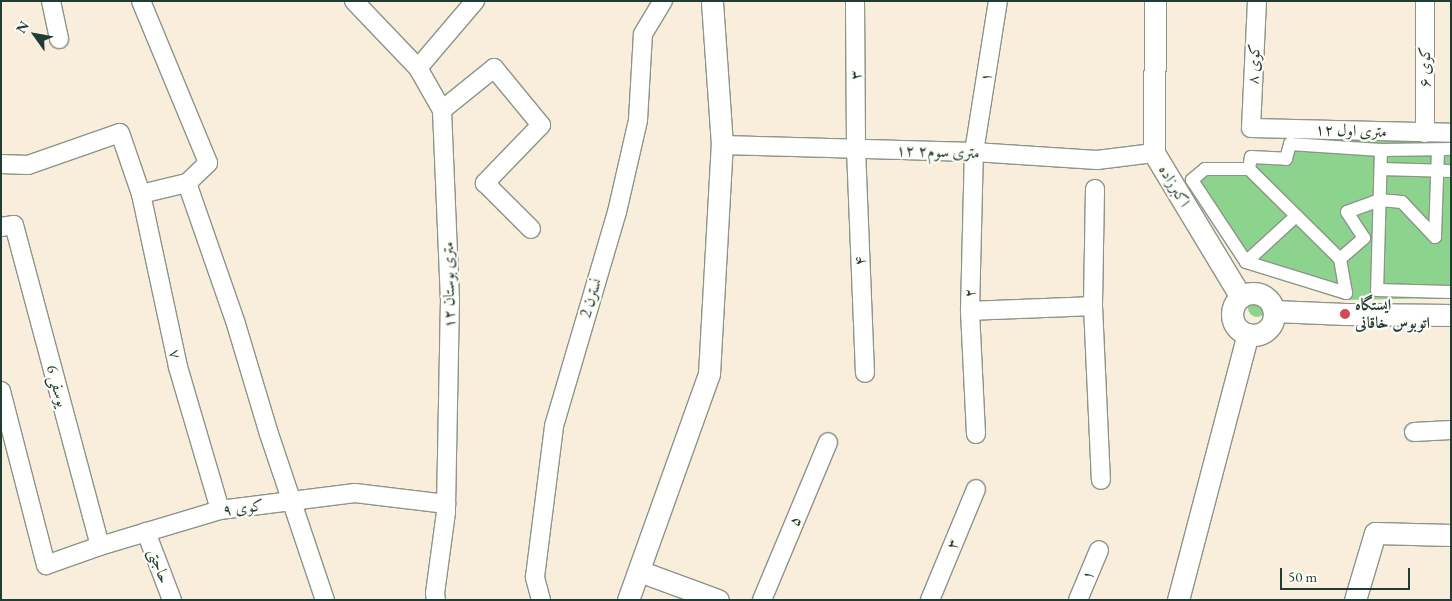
<!DOCTYPE html>
<html>
<head>
<meta charset="utf-8">
<style>
  body { margin:0 }
  #map { position:relative; width:1452px; height:601px; overflow:hidden; background:#f9eddc; font-family:"EB Garamond",Amiri,serif }
  div>[style] { position:absolute }
  [style*='--x'] { left:calc(var(--x)*1px); top:calc(var(--y)*1px); width:calc(var(--w)*1px); rotate:calc(var(--a)*1deg) }
  .green>* { inset:0; background:#8cd38e }
  .round { border-radius:50% }
  .roads { filter:drop-shadow(1px 0 #8c9588) drop-shadow(-1px 0 #8c9588) drop-shadow(0 1px #8c9588) drop-shadow(0 -1px #8c9588) }
  .pedestrian>* { height:12px; margin:-6px; padding:0 6px; transform-origin:6px; border-radius:6px; background:#fff }
  .minor>* { height:18px; margin:-9px; padding:0 9px; transform-origin:9px; border-radius:9px; background:#fff }
  .tertiary>* { height:21px; margin:-10.5px; padding:0 10.5px; transform-origin:10.5px; border-radius:10.5px; background:#fff }
  .tertiary>.ring { margin:-10.5px; padding:0; box-sizing:content-box; background:none; border:21px solid #fff; border-radius:50% }
  .dots>* { width:14px; height:14px; translate:-50% -50%; box-sizing:border-box; border:2px solid #fdfcf7; border-radius:50% }
  span { translate:-50% -50%; white-space:nowrap; text-align:center; line-height:1.15; -webkit-text-stroke:4.5px #fdfcf7; paint-order:stroke }
  .street-label { font-size:16px; color:#1f3d34 }
  .poi-label { font-size:16px; color:#1f3d34; font-weight:700 }
  .left { translate:0 -50%; text-align:left }
  .frame { position:absolute; inset:0; border:2px solid #1f3d34; pointer-events:none }
  .north { position:absolute; left:10px; top:10px; width:50px; height:50px; -webkit-text-stroke:4px #fdfcf7; paint-order:stroke; rotate:302deg; font-size:14px; font-weight:700; line-height:20px; text-align:center; color:#1f3d34 }
  .north::after { content:''; display:block; margin:auto; width:18px; height:22px; background:#1f3d34; clip-path:polygon(50% 0,100% 100%,50% 72%,0 100%) }
  .scale { position:absolute; left:1280px; top:568px; width:130px; height:22px; box-sizing:border-box; border:2px solid #1f3d34; border-top:0; padding-left:6px; font-size:15px; line-height:18px; white-space:nowrap; color:#1f3d34; -webkit-text-stroke:4px #fdfcf7; paint-order:stroke }
</style>
</head>
<body>
<div id="map">
  <div class="green">
    <div style="clip-path:polygon(1286px 140px,1451px 141px,1451px 298px,1344px 300px,1240px 266px,1184px 179px,1207px 162px,1244px 164px,1247px 152px,1282px 152px)"></div>
    <div class="round" style="left:1248px;top:299px;width:18px;height:18px"></div>
  </div>
  <div class="roads">
    <div class="pedestrian">
      <div style="--x:1381;--y:150;--w:140;--a:91.6"></div>
      <div style="--x:1377;--y:290;--w:74;--a:1.5"></div>
      <div style="--x:1438;--y:150;--w:87;--a:92"></div>
      <div style="--x:1435;--y:237;--w:48;--a:-133.3"></div>
      <div style="--x:1402;--y:202;--w:22;--a:-175"></div>
      <div style="--x:1380;--y:200;--w:35;--a:160"></div>
      <div style="--x:1347;--y:212;--w:31;--a:57"></div>
      <div style="--x:1364;--y:238;--w:32;--a:139"></div>
      <div style="--x:1340;--y:259;--w:128;--a:-135.3"></div>
      <div style="--x:1249;--y:169;--w:12;--a:-81"></div>
      <div style="--x:1251;--y:157;--w:35;--a:3"></div>
      <div style="--x:1286;--y:159;--w:16;--a:-75"></div>
      <div style="--x:1290;--y:144;--w:91;--a:3.8"></div>
      <div style="--x:1381;--y:150;--w:70;--a:-0.8"></div>
      <div style="--x:1249;--y:169;--w:44;--a:180"></div>
      <div style="--x:1205;--y:169;--w:17;--a:140"></div>
      <div style="--x:1192;--y:180;--w:98;--a:56.6"></div>
      <div style="--x:1246;--y:262;--w:67;--a:-42.6"></div>
      <div style="--x:1381;--y:169;--w:70;--a:1.6"></div>
      <div style="--x:1246;--y:262;--w:105;--a:17.2"></div>
      <div style="--x:1346;--y:293;--w:35;--a:-100"></div>
    </div>
    <div class="minor">
      <div style="--x:51;--y:1;--w:39;--a:78"></div>
      <div style="--x:141;--y:1;--w:175;--a:67.5"></div>
      <div style="--x:208;--y:163;--w:29;--a:136"></div>
      <div style="--x:187;--y:183;--w:149;--a:70.8"></div>
      <div style="--x:236;--y:324;--w:115;--a:73.3"></div>
      <div style="--x:269;--y:434;--w:175;--a:71.4"></div>
      <div style="--x:354;--y:1;--w:93;--a:46.3"></div>
      <div style="--x:418;--y:68;--w:48;--a:60.3"></div>
      <div style="--x:442;--y:110;--w:189;--a:87.6"></div>
      <div style="--x:450;--y:299;--w:213;--a:91.1"></div>
      <div style="--x:446;--y:512;--w:82;--a:97.7"></div>
      <div style="--x:435;--y:593;--w:7;--a:82"></div>
      <div style="--x:855;--y:1;--w:148;--a:89.6"></div>
      <div style="--x:856;--y:149;--w:224;--a:87.7"></div>
      <div style="--x:1257;--y:1;--w:127;--a:92.7"></div>
      <div style="--x:1251;--y:128;--w:200;--a:1.4"></div>
      <div style="--x:418;--y:68;--w:88;--a:-49.6"></div>
      <div style="--x:442;--y:110;--w:67;--a:-38.9"></div>
      <div style="--x:494;--y:68;--w:74;--a:50.5"></div>
      <div style="--x:541;--y:125;--w:81;--a:134"></div>
      <div style="--x:485;--y:183;--w:65;--a:45"></div>
      <div style="--x:1425;--y:133;--w:132;--a:-90"></div>
      <div style="--x:722;--y:145;--w:252;--a:1.6"></div>
      <div style="--x:974;--y:152;--w:123;--a:3.7"></div>
      <div style="--x:1097;--y:160;--w:57;--a:-7"></div>
      <div style="--x:1;--y:164;--w:27;--a:2"></div>
      <div style="--x:28;--y:165;--w:97;--a:-19.2"></div>
      <div style="--x:120;--y:133;--w:65;--a:71"></div>
      <div style="--x:141;--y:194;--w:177;--a:77.9"></div>
      <div style="--x:178;--y:367;--w:149;--a:73.6"></div>
      <div style="--x:1095;--y:189;--w:117;--a:91"></div>
      <div style="--x:1093;--y:306;--w:174;--a:87.4"></div>
      <div style="--x:141;--y:194;--w:47;--a:-13.4"></div>
      <div style="--x:1;--y:227;--w:13;--a:-9"></div>
      <div style="--x:14;--y:225;--w:332;--a:75"></div>
      <div style="--x:970;--y:311;--w:123;--a:-2.3"></div>
      <div style="--x:1;--y:391;--w:180;--a:75.5"></div>
      <div style="--x:46;--y:565;--w:57;--a:-19.4"></div>
      <div style="--x:100;--y:546;--w:125;--a:-16.7"></div>
      <div style="--x:220;--y:510;--w:136;--a:-7.2"></div>
      <div style="--x:355;--y:493;--w:92;--a:6.9"></div>
      <div style="--x:1414;--y:432;--w:37;--a:-3"></div>
      <div style="--x:976;--y:434;--w:123;--a:-92.8"></div>
      <div style="--x:970;--y:311;--w:159;--a:-88.6"></div>
      <div style="--x:974;--y:152;--w:153;--a:-81"></div>
      <div style="--x:146;--y:532;--w:73;--a:69.1"></div>
      <div style="--x:541;--y:600;--w:24;--a:-105"></div>
      <div style="--x:535;--y:577;--w:152;--a:-82.8"></div>
      <div style="--x:554;--y:426;--w:223;--a:-73.6"></div>
      <div style="--x:617;--y:212;--w:94;--a:-77.1"></div>
      <div style="--x:638;--y:120;--w:86;--a:-86.7"></div>
      <div style="--x:643;--y:34;--w:39;--a:-59"></div>
      <div style="--x:762;--y:600;--w:171;--a:-67.3"></div>
      <div style="--x:930;--y:600;--w:120;--a:-67.5"></div>
      <div style="--x:1078;--y:600;--w:54;--a:-67.2"></div>
    </div>
    <div class="tertiary">
      <div style="--x:1155;--y:1;--w:152;--a:90.4"></div>
      <div style="--x:1154;--y:153;--w:168;--a:58.9"></div>
      <div class="ring" style="left:1232px;top:293px;width:21px;height:21px"></div>
      <div style="--x:1274;--y:311;--w:71;--a:2.4"></div>
      <div style="--x:1345;--y:314;--w:106;--a:0.5"></div>
      <div style="--x:639;--y:571;--w:84;--a:20.2"></div>
      <div style="--x:628;--y:600;--w:240;--a:-70.3"></div>
      <div style="--x:709;--y:374;--w:229;--a:-86.8"></div>
      <div style="--x:722;--y:145;--w:144;--a:-94"></div>
      <div style="--x:1178;--y:600;--w:275;--a:-75.3"></div>
      <div style="--x:1355;--y:600;--w:70;--a:-73.4"></div>
      <div style="--x:1375;--y:533;--w:76;--a:1.5"></div>
    </div>
  </div>
  <div class="dots">
    <div style="left:1345px;top:314px;background:#d1495b"></div>
  </div>
  <div class="street-label">
    <span style="left:1254px;top:64px;rotate:-87deg">کوی ۸</span>
    <span style="left:1425px;top:67px;rotate:-90deg">کوی ۶</span>
    <span style="left:856px;top:75px;rotate:-90deg">۳</span>
    <span style="left:986px;top:77px;rotate:-81deg">۱</span>
    <span style="left:1351px;top:131px;rotate:2deg">۱۲ متری اول</span>
    <span style="left:938px;top:152px;rotate:2deg">۱۲ متری سوم۲</span>
    <span style="left:1174px;top:186px;rotate:59deg">اکبرزاده</span>
    <span style="left:860px;top:261px;rotate:-92deg">۴</span>
    <span style="left:449px;top:285px;rotate:-91deg">۱۲ متری بوستان</span>
    <span style="left:970px;top:293px;rotate:-89deg">۲</span>
    <span style="left:591px;top:298px;rotate:-73deg">نسترن 2</span>
    <span style="left:175px;top:354px;rotate:78deg">۷</span>
    <span style="left:57px;top:386px;rotate:75deg">یوسفی 6</span>
    <span style="left:243px;top:508px;rotate:-7deg">کوی ۹</span>
    <span style="left:795px;top:521px;rotate:-67deg">۵</span>
    <span style="left:953px;top:544px;rotate:-67deg">۳</span>
    <span style="left:159px;top:566px;rotate:70deg">حاجتی</span>
    <span style="left:1088px;top:575px;rotate:-67deg">۱</span>
  </div>
  <div class="poi-label">
    <span class="left" style="left:1355px;top:314px">ایستگاه<br>اتوبوس خاقانی</span>
  </div>
  <div class="frame"></div>
  <div class="north">N</div>
  <div class="scale">50 m</div>
</div>
</body>
</html>
